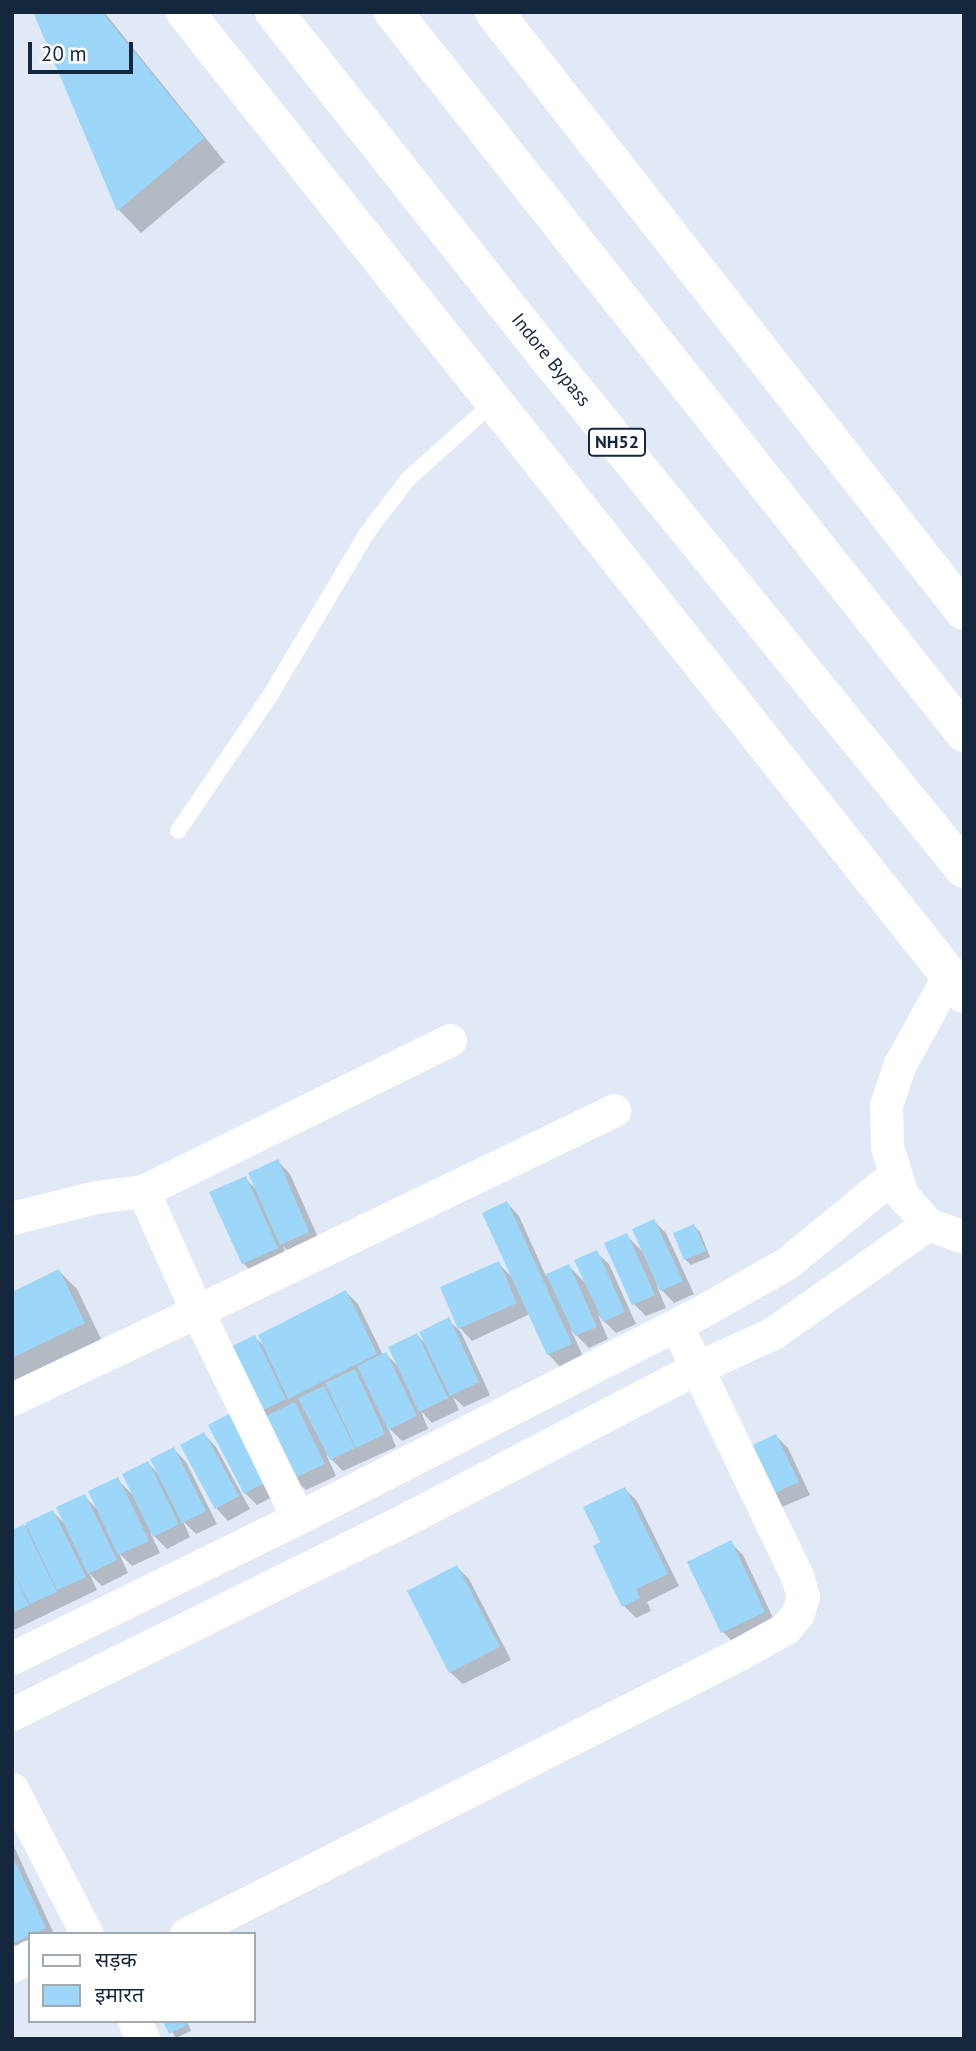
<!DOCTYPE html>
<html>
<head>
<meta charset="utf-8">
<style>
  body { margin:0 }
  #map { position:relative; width:976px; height:2051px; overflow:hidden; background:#e0e9f5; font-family:"PT Sans","Noto Sans Devanagari",sans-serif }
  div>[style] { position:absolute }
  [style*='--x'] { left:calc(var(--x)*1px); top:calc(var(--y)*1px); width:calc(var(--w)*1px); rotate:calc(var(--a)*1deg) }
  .shadow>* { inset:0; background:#0003 }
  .building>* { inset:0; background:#9cd7f9 }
  .service>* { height:16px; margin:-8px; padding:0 8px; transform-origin:8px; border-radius:8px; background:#fff }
  .minor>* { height:33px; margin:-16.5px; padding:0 16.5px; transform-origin:16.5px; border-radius:16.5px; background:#fff }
  .tertiary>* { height:38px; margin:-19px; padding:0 19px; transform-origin:19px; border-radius:19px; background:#fff }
  .trunk>* { height:38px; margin:-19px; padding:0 19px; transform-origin:19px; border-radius:19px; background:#fff }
  span { translate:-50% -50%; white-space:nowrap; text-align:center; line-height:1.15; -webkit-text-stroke:5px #fff; paint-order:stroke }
  .shield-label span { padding:2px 5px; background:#fff; border:2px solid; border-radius:5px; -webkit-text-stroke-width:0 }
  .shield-label { font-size:18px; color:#15273d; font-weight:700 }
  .street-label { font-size:19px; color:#15273d }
  .frame { position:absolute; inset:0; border:14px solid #15273d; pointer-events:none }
  .legend { position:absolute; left:28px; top:1932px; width:228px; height:91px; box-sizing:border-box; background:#fff; border:2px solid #a1a9b1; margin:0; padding:9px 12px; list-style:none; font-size:21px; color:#15273d }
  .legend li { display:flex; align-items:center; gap:14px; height:35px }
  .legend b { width:35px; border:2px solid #a1a9b1 }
  .scale { position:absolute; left:28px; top:42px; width:105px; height:32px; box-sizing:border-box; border:4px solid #15273d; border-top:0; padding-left:9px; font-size:21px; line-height:24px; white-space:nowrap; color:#15273d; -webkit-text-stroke:5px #fff; paint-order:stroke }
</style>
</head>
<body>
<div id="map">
  <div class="shadow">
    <div style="clip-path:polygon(35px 12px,104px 12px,225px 162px,141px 233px,119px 210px)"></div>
    <div style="clip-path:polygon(278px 1161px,290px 1174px,321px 1244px,293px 1256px,283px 1246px,289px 1260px,256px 1276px,243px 1263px,212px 1193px,245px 1178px,256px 1189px)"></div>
    <div style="clip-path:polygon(507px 1203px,519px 1216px,546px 1276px,569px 1266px,586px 1284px,596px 1252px,609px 1264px,636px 1324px,616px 1333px,598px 1315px,608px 1339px,589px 1348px,571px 1330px,583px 1356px,560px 1367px,548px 1354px,530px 1314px,472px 1341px,460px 1328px,442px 1288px,498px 1263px,514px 1279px)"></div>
    <div style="clip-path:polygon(654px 1221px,666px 1233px,694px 1294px,674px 1303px,656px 1284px,666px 1308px,646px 1316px,634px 1304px,626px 1235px,644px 1253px)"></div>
    <div style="clip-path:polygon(694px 1226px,700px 1232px,710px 1257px,691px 1265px,685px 1259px)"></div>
    <div style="clip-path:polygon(59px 1271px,77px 1289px,102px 1341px,12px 1384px,12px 1294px)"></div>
    <div style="clip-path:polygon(346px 1292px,358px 1304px,383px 1355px,386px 1354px,398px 1366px,417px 1335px,427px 1345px,448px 1320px,461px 1332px,490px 1395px,464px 1407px,453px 1397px,459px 1410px,432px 1423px,421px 1411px,428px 1429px,402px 1441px,388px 1427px,396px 1447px,343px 1471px,326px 1454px,336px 1476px,306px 1490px,293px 1478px,264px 1417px,255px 1337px,265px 1347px)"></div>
    <div style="clip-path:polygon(233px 1414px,280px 1493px,257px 1505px,245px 1493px)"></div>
    <div style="clip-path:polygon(204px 1434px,216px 1447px,250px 1509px,228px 1521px,216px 1508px,182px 1446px)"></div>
    <div style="clip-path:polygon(776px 1436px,788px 1448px,810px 1495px,782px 1507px,770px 1495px)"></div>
    <div style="clip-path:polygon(174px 1449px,186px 1462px,217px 1524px,196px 1534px,183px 1521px,190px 1537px,167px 1549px,150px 1532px,160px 1553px,132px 1566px,119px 1553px,128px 1573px,102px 1586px,89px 1573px,97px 1590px,14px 1630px,12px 1532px,53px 1512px,66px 1525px,84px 1496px,97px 1509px,117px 1479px,133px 1495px,148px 1463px,159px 1475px)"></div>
    <div style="clip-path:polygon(625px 1489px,637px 1501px,679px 1586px,647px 1602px,651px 1611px,636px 1618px,624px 1606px,602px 1543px)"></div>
    <div style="clip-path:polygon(730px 1542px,743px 1555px,776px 1624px,735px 1644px,723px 1632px,689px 1563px)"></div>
    <div style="clip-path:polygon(457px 1567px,469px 1579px,511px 1660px,463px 1684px,450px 1672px)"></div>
    <div style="clip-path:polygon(12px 1842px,54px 1934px,30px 1934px,30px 1953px,25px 1955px,12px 1942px)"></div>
    <div style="clip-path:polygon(165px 2021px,187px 2021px,191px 2031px,176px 2038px)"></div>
  </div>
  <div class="building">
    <div style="clip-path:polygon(33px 12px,102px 12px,204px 138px,117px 211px)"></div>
    <div style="clip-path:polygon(278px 1159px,309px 1232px,280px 1245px,248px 1173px)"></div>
    <div style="clip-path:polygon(246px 1176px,278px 1248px,242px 1264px,209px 1192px)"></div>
    <div style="clip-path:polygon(507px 1201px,572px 1344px,547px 1355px,482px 1213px)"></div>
    <div style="clip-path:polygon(654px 1219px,683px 1281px,660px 1291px,632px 1229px)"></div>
    <div style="clip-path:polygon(694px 1224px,706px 1251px,684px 1260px,673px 1233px)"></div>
    <div style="clip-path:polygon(627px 1233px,655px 1295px,632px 1305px,604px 1243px)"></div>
    <div style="clip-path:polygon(597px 1250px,625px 1312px,603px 1322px,574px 1260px)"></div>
    <div style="clip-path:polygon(499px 1261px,517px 1303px,458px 1329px,440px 1287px)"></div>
    <div style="clip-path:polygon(569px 1264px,597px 1327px,575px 1336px,546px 1274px)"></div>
    <div style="clip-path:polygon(59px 1269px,85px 1323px,12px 1358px,12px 1292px)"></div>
    <div style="clip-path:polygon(346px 1290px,377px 1354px,288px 1399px,258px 1335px)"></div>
    <div style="clip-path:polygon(449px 1317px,479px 1382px,450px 1396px,419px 1332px)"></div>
    <div style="clip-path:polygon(417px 1333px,448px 1398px,419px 1412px,388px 1347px)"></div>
    <div style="clip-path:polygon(255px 1335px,286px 1399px,257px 1413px,226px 1349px)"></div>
    <div style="clip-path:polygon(386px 1352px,417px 1416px,388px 1430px,357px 1366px)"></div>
    <div style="clip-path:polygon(355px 1369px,385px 1434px,356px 1448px,325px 1383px)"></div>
    <div style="clip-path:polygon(324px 1386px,355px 1448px,330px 1460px,298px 1398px)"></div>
    <div style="clip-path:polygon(295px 1402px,325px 1464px,292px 1479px,262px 1418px)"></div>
    <div style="clip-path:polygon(233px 1412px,269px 1480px,244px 1494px,208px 1425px)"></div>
    <div style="clip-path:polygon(204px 1432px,239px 1496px,215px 1509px,180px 1445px)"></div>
    <div style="clip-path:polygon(776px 1434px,799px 1482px,768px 1496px,746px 1448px)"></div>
    <div style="clip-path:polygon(174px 1447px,206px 1511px,182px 1523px,150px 1459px)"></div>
    <div style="clip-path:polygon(148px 1461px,179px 1524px,153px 1537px,122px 1474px)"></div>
    <div style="clip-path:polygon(118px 1477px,149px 1541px,118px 1555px,88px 1491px)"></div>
    <div style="clip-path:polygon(625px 1487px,668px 1574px,636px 1589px,640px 1598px,622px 1607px,593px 1546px,600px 1542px,583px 1507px)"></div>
    <div style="clip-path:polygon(85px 1494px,117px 1560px,88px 1574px,56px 1507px)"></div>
    <div style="clip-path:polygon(53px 1510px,86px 1577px,57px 1590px,25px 1523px)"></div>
    <div style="clip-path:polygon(24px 1524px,57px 1592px,30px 1604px,13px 1571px,29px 1605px,12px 1613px,12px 1530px)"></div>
    <div style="clip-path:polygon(731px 1540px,765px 1612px,721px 1633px,687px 1562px)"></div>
    <div style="clip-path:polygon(457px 1565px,500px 1647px,449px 1673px,407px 1591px)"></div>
    <div style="clip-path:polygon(16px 1863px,46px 1928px,12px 1944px,12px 1864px)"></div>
    <div style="clip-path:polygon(163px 2021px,185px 2021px,187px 2025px,169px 2034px)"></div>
  </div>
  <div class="service">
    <div style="--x:178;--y:831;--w:166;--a:-55.8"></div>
    <div style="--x:271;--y:694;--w:187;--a:-59.2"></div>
    <div style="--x:367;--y:533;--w:68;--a:-52.8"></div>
    <div style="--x:408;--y:479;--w:117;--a:-41.9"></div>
  </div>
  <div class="minor">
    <div style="--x:949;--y:975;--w:104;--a:118.8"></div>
    <div style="--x:899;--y:1066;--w:41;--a:108.4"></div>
    <div style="--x:886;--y:1105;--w:42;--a:88.6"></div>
    <div style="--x:887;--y:1147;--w:50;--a:72.6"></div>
    <div style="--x:902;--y:1195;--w:39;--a:48"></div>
    <div style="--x:928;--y:1224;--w:38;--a:20"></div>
    <div style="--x:143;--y:1191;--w:342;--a:-26.2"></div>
    <div style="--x:12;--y:1218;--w:87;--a:-14"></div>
    <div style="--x:96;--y:1197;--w:47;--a:-7.3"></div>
    <div style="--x:143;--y:1191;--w:132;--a:65.8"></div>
    <div style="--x:197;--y:1311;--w:463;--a:-25.7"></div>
    <div style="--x:12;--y:1399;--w:205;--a:-25.4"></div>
    <div style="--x:197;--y:1311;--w:230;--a:64"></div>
    <div style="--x:12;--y:1658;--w:318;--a:-26.1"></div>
    <div style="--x:298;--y:1518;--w:458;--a:-27.1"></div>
    <div style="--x:706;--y:1309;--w:93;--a:-29.6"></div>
    <div style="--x:787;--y:1263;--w:139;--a:-39.4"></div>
    <div style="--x:12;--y:1714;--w:423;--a:-26.3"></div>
    <div style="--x:391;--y:1527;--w:345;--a:-27.5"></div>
    <div style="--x:697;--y:1368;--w:84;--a:-24.7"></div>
    <div style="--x:773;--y:1333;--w:189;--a:-35.1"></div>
    <div style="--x:12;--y:1789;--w:163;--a:62.7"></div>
    <div style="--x:186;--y:1934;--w:620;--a:-26.85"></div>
    <div style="--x:739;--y:1654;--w:54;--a:-29"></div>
    <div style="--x:786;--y:1628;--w:19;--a:-51"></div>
    <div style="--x:798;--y:1613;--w:17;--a:-73"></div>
    <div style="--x:803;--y:1597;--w:22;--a:-106"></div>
    <div style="--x:797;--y:1576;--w:279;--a:-115.7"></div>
    <div style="--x:12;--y:1966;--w:21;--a:-29"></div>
    <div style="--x:134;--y:2021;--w:20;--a:63"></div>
  </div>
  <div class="tertiary">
    <div style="--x:185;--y:12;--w:1253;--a:51.58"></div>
    <div style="--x:494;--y:12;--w:761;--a:51.88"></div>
  </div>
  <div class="trunk">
    <div style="--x:274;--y:12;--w:452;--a:51.6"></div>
    <div style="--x:555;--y:366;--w:648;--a:50.88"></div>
    <div style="--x:393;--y:12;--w:920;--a:51.62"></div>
  </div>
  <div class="shield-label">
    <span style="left:617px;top:442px">NH52</span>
  </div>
  <div class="street-label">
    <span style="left:551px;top:360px;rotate:51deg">Indore Bypass</span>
  </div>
  <div class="frame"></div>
  <ul class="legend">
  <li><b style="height:9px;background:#fff"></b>सड़क</li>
  <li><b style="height:19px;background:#9cd7f9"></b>इमारत</li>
  </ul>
  <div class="scale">20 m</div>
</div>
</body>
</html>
